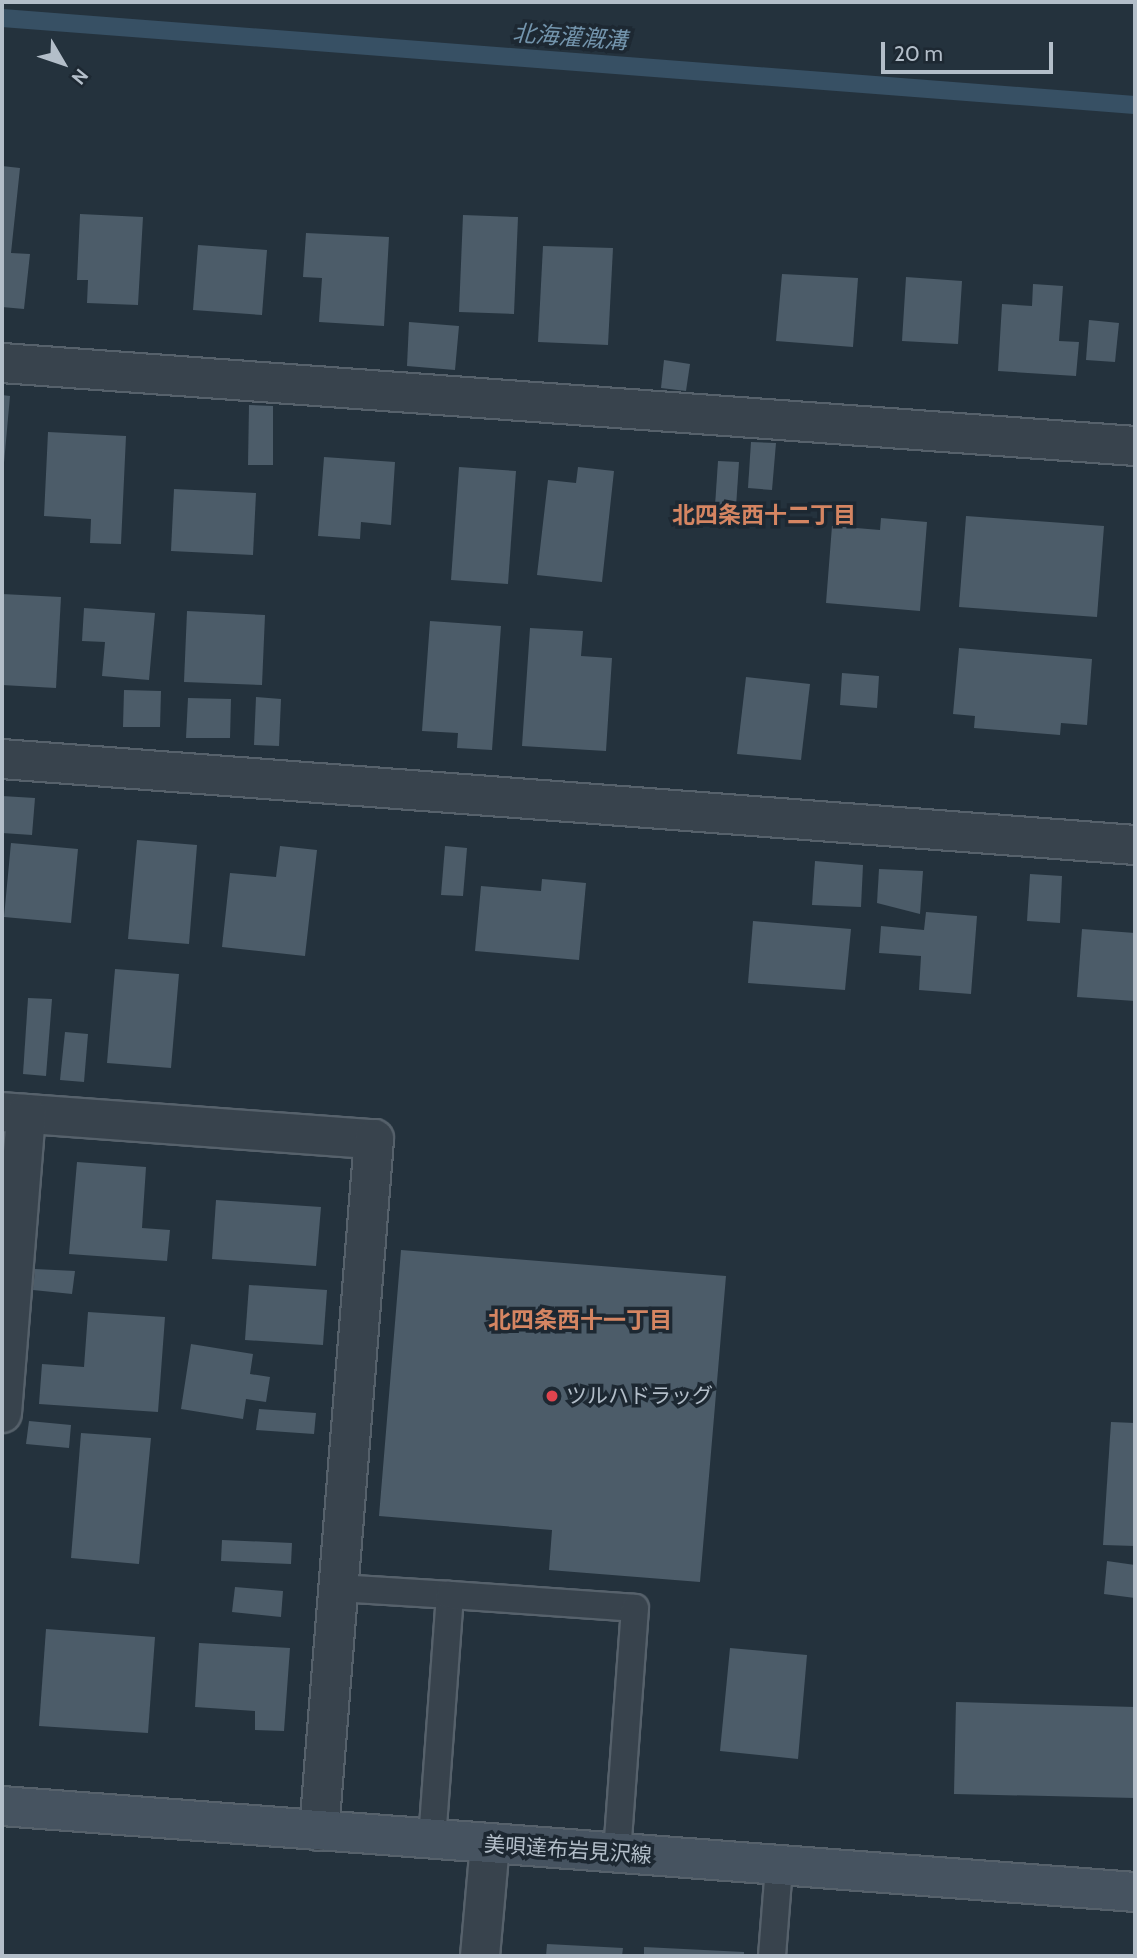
<!DOCTYPE html>
<html>
<head>
<meta charset="utf-8">
<style>
  body { margin:0 }
  #map { position:relative; width:1137px; height:1958px; overflow:hidden; background:#24323d; font-family:Cabin,"Noto Sans JP",sans-serif }
  div>[style] { position:absolute }
  [style*='--x'] { left:calc(var(--x)*1px); top:calc(var(--y)*1px); width:calc(var(--w)*1px); rotate:calc(var(--a)*1deg) }
  .stream>* { height:18px; margin:-9px; padding:0 9px; transform-origin:9px; border-radius:9px; background:#375064 }
  .building>* { inset:0; background:#4c5c69 }
  .roads { filter:drop-shadow(2px 0 #56616b) drop-shadow(-2px 0 #56616b) drop-shadow(0 2px #56616b) drop-shadow(0 -2px #56616b) }
  .service>* { height:26px; margin:-13px; padding:0 13px; transform-origin:13px; border-radius:13px; background:#38434d }
  .minor>* { height:38px; margin:-19px; padding:0 19px; transform-origin:19px; border-radius:19px; background:#38434d }
  .secondary>* { height:38px; margin:-19px; padding:0 19px; transform-origin:19px; border-radius:19px; background:#465360 }
  .dots>* { width:19px; height:19px; translate:-50% -50%; box-sizing:border-box; border:4px solid #1d2832; border-radius:50% }
  span { translate:-50% -50%; white-space:nowrap; text-align:center; line-height:1.15; -webkit-text-stroke:7px #1d2832; paint-order:stroke }
  .poi-label { font-size:21px; color:#b3bec9 }
  .left { translate:0 -50%; text-align:left }
  .street-label { font-size:21px; color:#b3bec9 }
  .water-label { font-size:23px; color:#7394ac; font-style:italic }
  .neighbourhood-label { font-size:23px; color:#d58562; font-weight:700 }
  .frame { position:absolute; inset:0; border:4px solid #b3bec9; pointer-events:none }
  .north { position:absolute; left:28px; top:28px; width:70px; height:70px; -webkit-text-stroke:5px #1d2832; paint-order:stroke; rotate:129deg; font-size:19px; font-weight:700; line-height:28px; text-align:center; color:#b3bec9 }
  .north::after { content:''; display:block; margin:auto; width:24px; height:32px; background:#b3bec9; clip-path:polygon(50% 0,100% 100%,50% 72%,0 100%) }
  .scale { position:absolute; left:881px; top:42px; width:172px; height:32px; box-sizing:border-box; border:4px solid #b3bec9; border-top:0; padding-left:9px; font-size:21px; line-height:24px; white-space:nowrap; color:#b3bec9; -webkit-text-stroke:5px #1d2832; paint-order:stroke }
</style>
</head>
<body>
<div id="map">
  <div class="stream">
    <div style="--x:2;--y:18;--w:1136;--a:4.39"></div>
  </div>
  <div class="building">
    <div style="clip-path:polygon(2px 166px,20px 168px,11px 253px,30px 254px,24px 309px,2px 307px)"></div>
    <div style="clip-path:polygon(80px 214px,143px 217px,138px 305px,87px 303px,88px 280px,77px 280px)"></div>
    <div style="clip-path:polygon(463px 215px,518px 217px,514px 314px,459px 312px)"></div>
    <div style="clip-path:polygon(306px 233px,389px 237px,384px 326px,319px 322px,322px 278px,303px 277px)"></div>
    <div style="clip-path:polygon(198px 245px,267px 250px,262px 315px,193px 310px)"></div>
    <div style="clip-path:polygon(543px 246px,613px 248px,608px 345px,538px 342px)"></div>
    <div style="clip-path:polygon(782px 274px,858px 278px,853px 347px,776px 341px)"></div>
    <div style="clip-path:polygon(906px 277px,962px 281px,958px 344px,902px 341px)"></div>
    <div style="clip-path:polygon(1033px 284px,1063px 286px,1059px 341px,1079px 342px,1076px 376px,998px 371px,1002px 304px,1032px 306px)"></div>
    <div style="clip-path:polygon(1089px 320px,1119px 323px,1115px 362px,1086px 360px)"></div>
    <div style="clip-path:polygon(409px 322px,459px 326px,455px 370px,407px 366px)"></div>
    <div style="clip-path:polygon(664px 360px,690px 364px,686px 391px,661px 388px)"></div>
    <div style="clip-path:polygon(2px 395px,10px 396px,4px 463px,2px 463px)"></div>
    <div style="clip-path:polygon(249px 405px,273px 406px,273px 465px,248px 465px)"></div>
    <div style="clip-path:polygon(48px 432px,126px 436px,121px 544px,90px 543px,91px 519px,44px 516px)"></div>
    <div style="clip-path:polygon(751px 442px,776px 443px,772px 490px,748px 488px)"></div>
    <div style="clip-path:polygon(324px 457px,395px 462px,391px 525px,361px 522px,360px 539px,318px 536px)"></div>
    <div style="clip-path:polygon(718px 461px,739px 462px,736px 507px,715px 506px)"></div>
    <div style="clip-path:polygon(459px 467px,516px 471px,508px 584px,451px 580px)"></div>
    <div style="clip-path:polygon(578px 467px,614px 471px,602px 582px,537px 575px,548px 480px,576px 483px)"></div>
    <div style="clip-path:polygon(174px 489px,256px 493px,253px 555px,171px 551px)"></div>
    <div style="clip-path:polygon(966px 516px,1104px 526px,1097px 617px,959px 607px)"></div>
    <div style="clip-path:polygon(881px 518px,927px 522px,920px 611px,826px 603px,832px 526px,880px 530px)"></div>
    <div style="clip-path:polygon(2px 594px,61px 597px,56px 688px,2px 685px)"></div>
    <div style="clip-path:polygon(84px 608px,155px 613px,149px 680px,102px 676px,105px 642px,82px 641px)"></div>
    <div style="clip-path:polygon(187px 611px,265px 615px,262px 685px,184px 682px)"></div>
    <div style="clip-path:polygon(430px 621px,501px 626px,492px 750px,457px 748px,458px 733px,422px 731px)"></div>
    <div style="clip-path:polygon(530px 628px,583px 631px,581px 656px,612px 658px,606px 751px,522px 746px)"></div>
    <div style="clip-path:polygon(959px 648px,1092px 659px,1087px 725px,1061px 723px,1060px 735px,974px 728px,975px 716px,953px 714px)"></div>
    <div style="clip-path:polygon(842px 673px,879px 676px,877px 708px,840px 705px)"></div>
    <div style="clip-path:polygon(746px 677px,810px 684px,801px 760px,737px 754px)"></div>
    <div style="clip-path:polygon(124px 690px,161px 691px,160px 727px,123px 727px)"></div>
    <div style="clip-path:polygon(256px 697px,281px 699px,279px 746px,254px 745px)"></div>
    <div style="clip-path:polygon(188px 698px,231px 699px,230px 738px,186px 738px)"></div>
    <div style="clip-path:polygon(2px 796px,35px 798px,32px 835px,2px 833px)"></div>
    <div style="clip-path:polygon(137px 840px,197px 845px,189px 944px,128px 939px)"></div>
    <div style="clip-path:polygon(11px 843px,78px 849px,71px 923px,4px 917px)"></div>
    <div style="clip-path:polygon(280px 846px,317px 850px,305px 956px,222px 947px,230px 873px,276px 877px)"></div>
    <div style="clip-path:polygon(445px 846px,467px 848px,463px 896px,441px 895px)"></div>
    <div style="clip-path:polygon(815px 861px,863px 865px,861px 907px,812px 905px)"></div>
    <div style="clip-path:polygon(879px 869px,923px 871px,920px 914px,877px 903px)"></div>
    <div style="clip-path:polygon(1030px 874px,1062px 876px,1060px 923px,1027px 921px)"></div>
    <div style="clip-path:polygon(542px 879px,586px 883px,579px 960px,475px 951px,481px 886px,541px 891px)"></div>
    <div style="clip-path:polygon(926px 912px,977px 916px,971px 994px,919px 990px,921px 956px,879px 953px,881px 926px,924px 930px)"></div>
    <div style="clip-path:polygon(753px 921px,851px 929px,845px 990px,748px 983px)"></div>
    <div style="clip-path:polygon(1082px 929px,1135px 933px,1135px 1001px,1077px 997px)"></div>
    <div style="clip-path:polygon(115px 969px,179px 974px,171px 1068px,107px 1063px)"></div>
    <div style="clip-path:polygon(28px 998px,52px 999px,46px 1076px,23px 1074px)"></div>
    <div style="clip-path:polygon(65px 1032px,88px 1034px,84px 1082px,60px 1080px)"></div>
    <div style="clip-path:polygon(77px 1162px,146px 1167px,142px 1228px,170px 1230px,167px 1261px,69px 1254px)"></div>
    <div style="clip-path:polygon(216px 1200px,321px 1207px,316px 1266px,212px 1259px)"></div>
    <div style="clip-path:polygon(401px 1250px,726px 1276px,700px 1582px,549px 1570px,552px 1530px,379px 1516px)"></div>
    <div style="clip-path:polygon(35px 1269px,75px 1271px,72px 1294px,33px 1290px)"></div>
    <div style="clip-path:polygon(249px 1285px,327px 1290px,323px 1345px,245px 1340px)"></div>
    <div style="clip-path:polygon(88px 1312px,165px 1317px,158px 1412px,39px 1404px,42px 1364px,84px 1367px)"></div>
    <div style="clip-path:polygon(191px 1344px,253px 1354px,250px 1374px,270px 1377px,266px 1402px,246px 1399px,243px 1419px,181px 1409px)"></div>
    <div style="clip-path:polygon(259px 1409px,316px 1413px,314px 1434px,256px 1430px)"></div>
    <div style="clip-path:polygon(29px 1421px,71px 1425px,69px 1448px,26px 1444px)"></div>
    <div style="clip-path:polygon(1111px 1422px,1135px 1423px,1135px 1546px,1103px 1545px)"></div>
    <div style="clip-path:polygon(81px 1433px,151px 1438px,139px 1564px,71px 1558px)"></div>
    <div style="clip-path:polygon(222px 1540px,292px 1543px,291px 1564px,221px 1561px)"></div>
    <div style="clip-path:polygon(1107px 1561px,1135px 1565px,1135px 1598px,1104px 1594px)"></div>
    <div style="clip-path:polygon(235px 1587px,283px 1591px,281px 1617px,232px 1612px)"></div>
    <div style="clip-path:polygon(46px 1629px,155px 1637px,148px 1733px,39px 1726px)"></div>
    <div style="clip-path:polygon(199px 1643px,290px 1648px,284px 1731px,255px 1730px,255px 1711px,195px 1707px)"></div>
    <div style="clip-path:polygon(730px 1648px,807px 1655px,798px 1759px,720px 1751px)"></div>
    <div style="clip-path:polygon(956px 1702px,1135px 1707px,1135px 1798px,954px 1794px)"></div>
    <div style="clip-path:polygon(547px 1944px,623px 1948px,622px 1956px,546px 1956px)"></div>
    <div style="clip-path:polygon(644px 1947px,744px 1952px,744px 1956px,644px 1956px)"></div>
  </div>
  <div class="roads">
    <div class="service">
      <div style="--x:339;--y:1588;--w:111;--a:3.6"></div>
      <div style="--x:450;--y:1595;--w:245;--a:94.2"></div>
      <div style="--x:450;--y:1595;--w:185;--a:4"></div>
      <div style="--x:635;--y:1608;--w:247;--a:94.2"></div>
      <div style="--x:772;--y:1956;--w:89;--a:-85.5"></div>
    </div>
    <div class="minor">
      <div style="--x:2;--y:363;--w:1136;--a:4.19"></div>
      <div style="--x:2;--y:759;--w:1136;--a:4.34"></div>
      <div style="--x:2;--y:1112;--w:373;--a:4.2"></div>
      <div style="--x:374;--y:1139;--w:694;--a:94.54"></div>
      <div style="--x:2;--y:1413;--w:300;--a:-85.4"></div>
      <div style="--x:480;--y:1956;--w:111;--a:-84.9"></div>
    </div>
    <div class="secondary">
      <div style="--x:2;--y:1806;--w:1136;--a:4.34"></div>
    </div>
  </div>
  <div class="dots">
    <div style="left:552px;top:1396px;background:#e0444e"></div>
  </div>
  <div class="poi-label">
    <span class="left" style="left:566px;top:1396px">ツルハドラッグ</span>
  </div>
  <div class="street-label">
    <span style="left:568px;top:1850px;rotate:4deg">美唄達布岩見沢線</span>
  </div>
  <div class="water-label">
    <span style="left:570px;top:37px;rotate:4deg">北海灌漑溝</span>
  </div>
  <div class="neighbourhood-label">
    <span style="left:764px;top:515px">北四条西十二丁目</span>
    <span style="left:580px;top:1320px">北四条西十一丁目</span>
  </div>
  <div class="frame"></div>
  <div class="north">N</div>
  <div class="scale">20 m</div>
</div>
</body>
</html>
